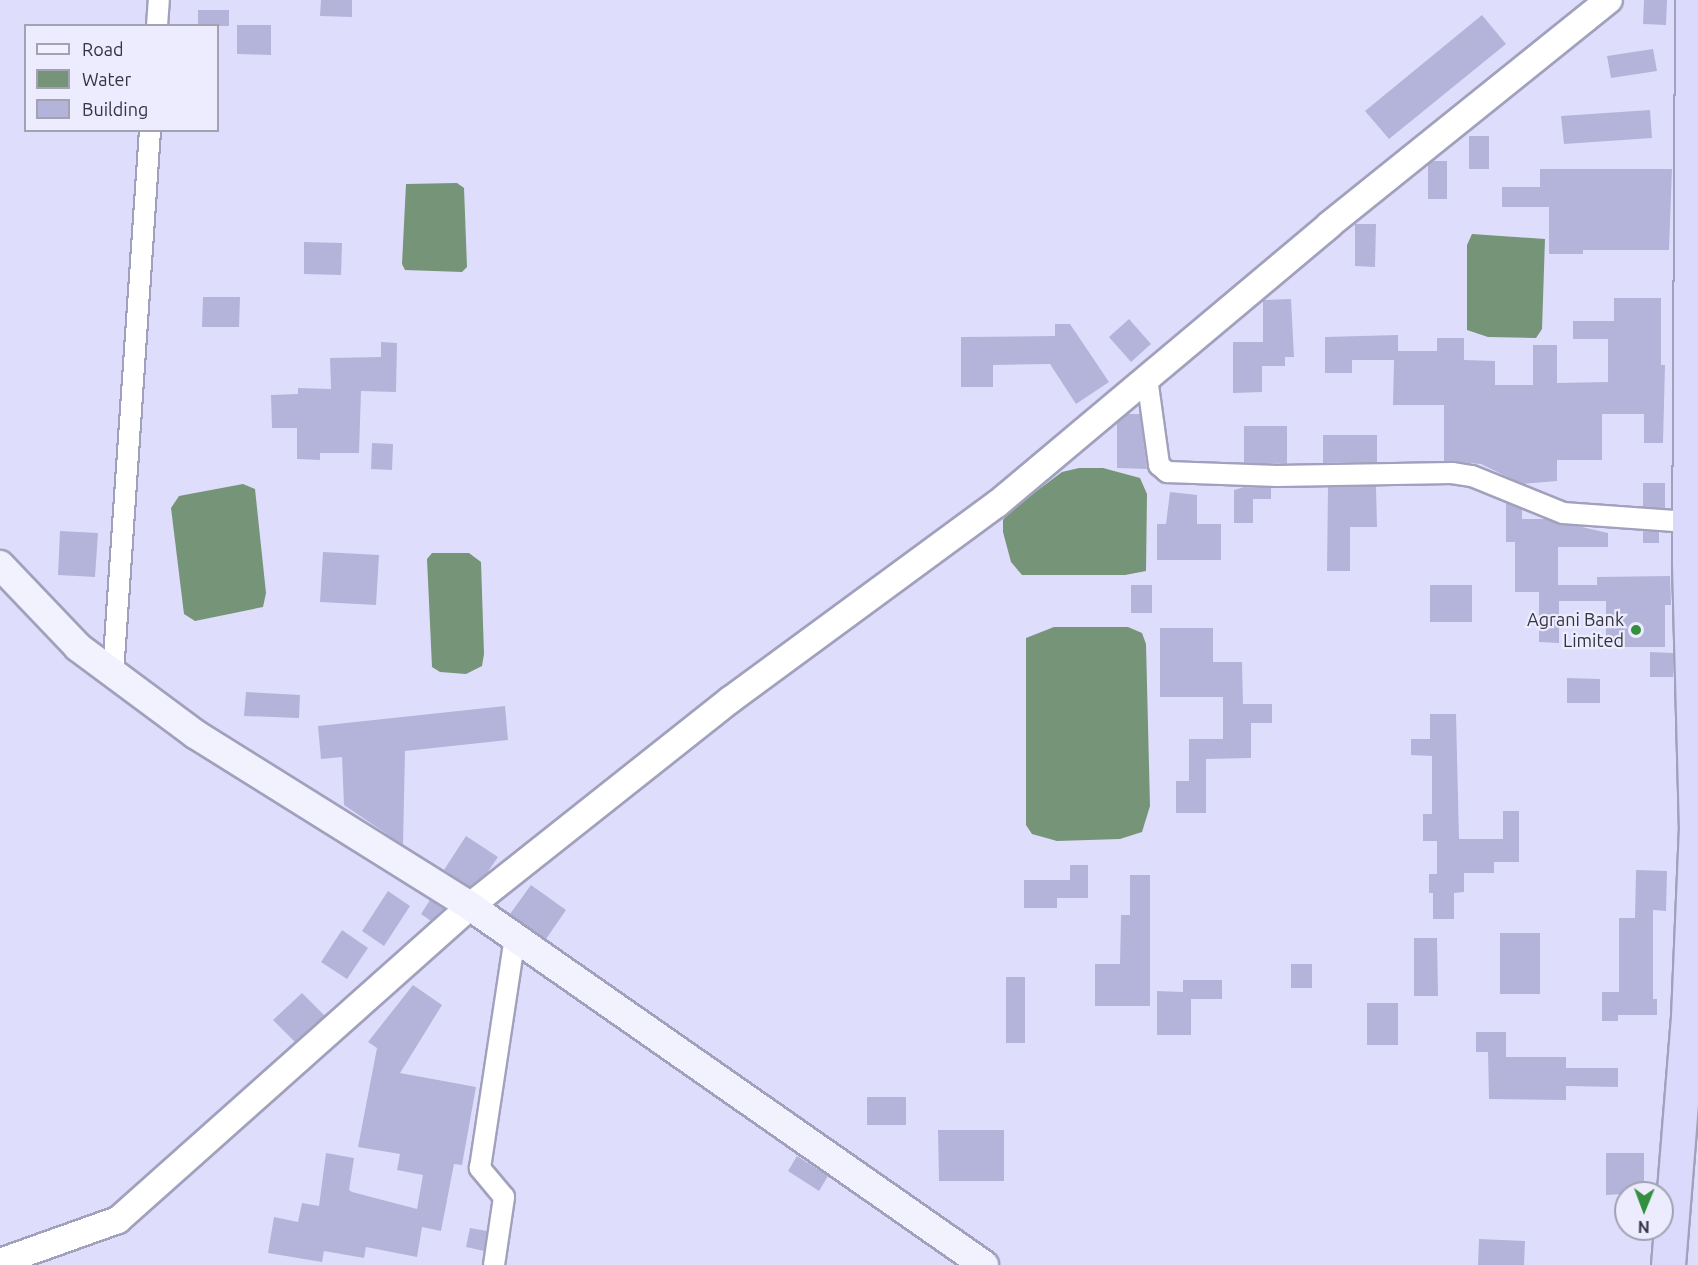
<!DOCTYPE html>
<html>
<head>
<meta charset="utf-8">
<style>
  body { margin:0 }
  #map { position:relative; width:1698px; height:1265px; overflow:hidden; background:#dedefc; font-family:Ubuntu,sans-serif }
  div>[style] { position:absolute }
  [style*='--x'] { left:calc(var(--x)*1px); top:calc(var(--y)*1px); width:calc(var(--w)*1px); rotate:calc(var(--a)*1deg) }
  .water>* { inset:0; background:#769477 }
  .building>* { inset:0; background:#b4b4db }
  .roads { filter:drop-shadow(2px 0 #a1a1bd) drop-shadow(-2px 0 #a1a1bd) drop-shadow(0 2px #a1a1bd) drop-shadow(0 -2px #a1a1bd) }
  .minor>* { height:20px; margin:-10px; padding:0 10px; transform-origin:10px; border-radius:10px; background:#fff }
  .tertiary>* { height:26px; margin:-13px; padding:0 13px; transform-origin:13px; border-radius:13px; background:#fff }
  .secondary>* { height:28px; margin:-14px; padding:0 14px; transform-origin:14px; border-radius:14px; background:#f2f1fe }
  .trunk>* { height:33px; margin:-16.5px; padding:0 16.5px; transform-origin:16.5px; border-radius:16.5px; background:#dbdafc }
  .dots>* { width:16px; height:16px; translate:-50% -50%; box-sizing:border-box; border:3px solid #ececfe; border-radius:50% }
  span { translate:-50% -50%; white-space:nowrap; text-align:center; line-height:1.15; -webkit-text-stroke:4.5px #ececfe; paint-order:stroke }
  .poi-label { font-size:18px; color:#343440 }
  .right { translate:-100% -50%; text-align:right }
  .legend { position:absolute; left:24px; top:24px; width:195px; height:108px; box-sizing:border-box; background:#ececfe; border:2px solid #a2a2b2; margin:0; padding:8px 10px; list-style:none; font-size:18px; color:#343440 }
  .legend li { display:flex; align-items:center; gap:12px; height:30px }
  .legend b { width:30px; border:2px solid #a2a2b2 }
  .north { position:absolute; left:1614px; top:1181px; width:60px; height:60px; box-sizing:border-box; background:#ececfe; border:2px solid #a2a2b2; border-radius:50%; rotate:181deg; font-size:16px; font-weight:700; line-height:24px; text-align:center; color:#343440 }
  .north::after { content:''; display:block; margin:auto; width:21px; height:27px; background:#348f3f; clip-path:polygon(50% 0,100% 100%,50% 72%,0 100%) }
</style>
</head>
<body>
<div id="map">
  <div class="water">
    <div style="clip-path:polygon(406px 184px,457px 183px,464px 188px,467px 267px,462px 272px,405px 270px,402px 264px)"></div>
    <div style="clip-path:polygon(1472px 234px,1545px 239px,1542px 329px,1536px 338px,1488px 337px,1467px 330px,1467px 245px)"></div>
    <div style="clip-path:polygon(1079px 468px,1103px 468px,1140px 478px,1147px 494px,1146px 571px,1125px 575px,1022px 575px,1011px 562px,1003px 532px,1003px 520px,1010px 511px,1062px 472px)"></div>
    <div style="clip-path:polygon(243px 484px,255px 489px,266px 593px,263px 607px,195px 621px,184px 614px,171px 508px,179px 496px)"></div>
    <div style="clip-path:polygon(432px 553px,469px 553px,481px 562px,484px 654px,482px 666px,466px 674px,440px 672px,432px 667px,427px 559px)"></div>
    <div style="clip-path:polygon(1054px 627px,1128px 627px,1142px 633px,1146px 644px,1150px 806px,1142px 832px,1120px 839px,1057px 841px,1032px 834px,1026px 825px,1026px 638px)"></div>
  </div>
  <div class="building">
    <div style="clip-path:polygon(321px 0,352px 0,352px 17px,320px 16px)"></div>
    <div style="clip-path:polygon(1644px 0,1667px 0,1666px 25px,1643px 24px)"></div>
    <div style="clip-path:polygon(198px 10px,229px 10px,229px 26px,198px 26px)"></div>
    <div style="clip-path:polygon(1482px 15px,1506px 44px,1389px 139px,1365px 111px)"></div>
    <div style="clip-path:polygon(237px 25px,271px 25px,271px 55px,237px 54px)"></div>
    <div style="clip-path:polygon(1653px 49px,1657px 71px,1611px 78px,1607px 56px)"></div>
    <div style="clip-path:polygon(1650px 110px,1652px 138px,1564px 144px,1561px 116px)"></div>
    <div style="clip-path:polygon(1469px 136px,1489px 136px,1489px 169px,1469px 169px)"></div>
    <div style="clip-path:polygon(1433px 161px,1447px 161px,1447px 199px,1428px 199px,1428px 164px)"></div>
    <div style="clip-path:polygon(1540px 169px,1672px 169px,1669px 250px,1583px 250px,1583px 254px,1549px 254px,1549px 207px,1502px 207px,1502px 187px,1540px 187px)"></div>
    <div style="clip-path:polygon(1355px 224px,1376px 224px,1375px 267px,1355px 266px)"></div>
    <div style="clip-path:polygon(304px 242px,342px 243px,341px 275px,304px 274px)"></div>
    <div style="clip-path:polygon(203px 297px,240px 297px,239px 327px,202px 327px)"></div>
    <div style="clip-path:polygon(1614px 298px,1661px 298px,1661px 365px,1665px 365px,1663px 443px,1644px 443px,1644px 414px,1602px 414px,1602px 460px,1557px 460px,1557px 481px,1522px 484px,1481px 464px,1444px 461px,1444px 405px,1393px 405px,1394px 360px,1352px 360px,1352px 373px,1325px 373px,1325px 337px,1398px 335px,1398px 351px,1437px 351px,1437px 338px,1464px 338px,1464px 360px,1495px 361px,1495px 385px,1533px 385px,1533px 345px,1557px 345px,1557px 383px,1608px 382px,1608px 339px,1573px 339px,1573px 321px,1614px 321px)"></div>
    <div style="clip-path:polygon(1291px 299px,1294px 357px,1285px 357px,1285px 366px,1262px 366px,1262px 392px,1233px 393px,1233px 342px,1263px 342px,1263px 300px)"></div>
    <div style="clip-path:polygon(1129px 319px,1151px 344px,1131px 362px,1109px 337px)"></div>
    <div style="clip-path:polygon(1055px 324px,1070px 324px,1109px 382px,1076px 404px,1050px 364px,993px 365px,993px 387px,961px 387px,961px 337px,1055px 336px)"></div>
    <div style="clip-path:polygon(381px 342px,397px 343px,396px 392px,361px 391px,359px 453px,320px 453px,320px 460px,297px 459px,297px 428px,272px 428px,271px 395px,298px 394px,298px 388px,331px 389px,330px 358px,381px 357px)"></div>
    <div style="clip-path:polygon(1127px 414px,1140px 414px,1147px 469px,1117px 468px,1117px 423px)"></div>
    <div style="clip-path:polygon(1244px 426px,1287px 426px,1287px 464px,1244px 463px)"></div>
    <div style="clip-path:polygon(1323px 435px,1377px 435px,1377px 462px,1323px 463px)"></div>
    <div style="clip-path:polygon(372px 443px,393px 444px,392px 470px,371px 469px)"></div>
    <div style="clip-path:polygon(1643px 483px,1665px 483px,1665px 508px,1643px 507px)"></div>
    <div style="clip-path:polygon(1376px 486px,1377px 527px,1350px 527px,1350px 571px,1327px 571px,1328px 487px)"></div>
    <div style="clip-path:polygon(1244px 487px,1271px 488px,1271px 499px,1253px 499px,1253px 523px,1234px 523px,1234px 490px)"></div>
    <div style="clip-path:polygon(1170px 492px,1197px 495px,1197px 524px,1221px 524px,1221px 560px,1157px 560px,1157px 524px,1166px 524px)"></div>
    <div style="clip-path:polygon(1506px 503px,1522px 509px,1522px 519px,1547px 519px,1608px 533px,1608px 547px,1558px 547px,1558px 585px,1597px 585px,1597px 577px,1670px 576px,1671px 605px,1665px 605px,1665px 647px,1606px 647px,1606px 601px,1559px 601px,1559px 643px,1539px 642px,1539px 592px,1515px 592px,1515px 542px,1506px 542px)"></div>
    <div style="clip-path:polygon(60px 531px,98px 533px,95px 577px,58px 575px)"></div>
    <div style="clip-path:polygon(1643px 531px,1659px 532px,1659px 543px,1643px 543px)"></div>
    <div style="clip-path:polygon(323px 552px,379px 555px,376px 605px,320px 602px)"></div>
    <div style="clip-path:polygon(1131px 585px,1152px 585px,1152px 613px,1131px 613px)"></div>
    <div style="clip-path:polygon(1430px 585px,1472px 585px,1472px 622px,1430px 622px)"></div>
    <div style="clip-path:polygon(1160px 628px,1213px 628px,1213px 662px,1242px 662px,1243px 704px,1272px 704px,1272px 723px,1251px 723px,1251px 758px,1206px 759px,1206px 813px,1176px 813px,1176px 781px,1189px 781px,1189px 739px,1223px 739px,1223px 697px,1160px 697px)"></div>
    <div style="clip-path:polygon(1650px 652px,1673px 653px,1673px 677px,1650px 677px)"></div>
    <div style="clip-path:polygon(1567px 678px,1600px 679px,1600px 703px,1567px 703px)"></div>
    <div style="clip-path:polygon(246px 692px,300px 695px,299px 718px,244px 716px)"></div>
    <div style="clip-path:polygon(505px 706px,508px 740px,405px 751px,403px 845px,344px 805px,342px 757px,321px 759px,318px 726px)"></div>
    <div style="clip-path:polygon(1430px 714px,1456px 714px,1459px 839px,1503px 839px,1503px 811px,1519px 811px,1519px 862px,1494px 862px,1494px 873px,1464px 873px,1464px 892px,1454px 893px,1454px 919px,1433px 919px,1433px 893px,1429px 893px,1429px 874px,1437px 874px,1437px 841px,1423px 841px,1423px 814px,1432px 814px,1432px 756px,1411px 755px,1411px 739px,1430px 739px)"></div>
    <div style="clip-path:polygon(466px 836px,498px 857px,487px 873px,470px 887px,444px 870px)"></div>
    <div style="clip-path:polygon(1070px 865px,1088px 865px,1088px 898px,1057px 898px,1057px 908px,1024px 908px,1024px 880px,1070px 880px)"></div>
    <div style="clip-path:polygon(1636px 870px,1667px 871px,1666px 911px,1653px 910px,1653px 999px,1657px 999px,1657px 1015px,1618px 1015px,1618px 1021px,1602px 1021px,1602px 992px,1619px 992px,1619px 918px,1635px 918px)"></div>
    <div style="clip-path:polygon(1130px 875px,1150px 875px,1150px 1006px,1095px 1006px,1095px 964px,1120px 964px,1121px 915px,1130px 915px)"></div>
    <div style="clip-path:polygon(531px 885px,566px 910px,546px 939px,510px 914px)"></div>
    <div style="clip-path:polygon(388px 891px,410px 906px,384px 946px,362px 931px)"></div>
    <div style="clip-path:polygon(430px 900px,444px 909px,431px 921px,421px 914px)"></div>
    <div style="clip-path:polygon(342px 930px,368px 948px,347px 979px,321px 962px)"></div>
    <div style="clip-path:polygon(1500px 933px,1540px 933px,1540px 994px,1500px 994px)"></div>
    <div style="clip-path:polygon(1414px 938px,1437px 938px,1438px 996px,1414px 996px)"></div>
    <div style="clip-path:polygon(1291px 964px,1312px 964px,1312px 988px,1291px 988px)"></div>
    <div style="clip-path:polygon(1006px 977px,1025px 977px,1025px 1043px,1006px 1043px)"></div>
    <div style="clip-path:polygon(1183px 980px,1222px 980px,1222px 999px,1191px 999px,1191px 1035px,1157px 1035px,1157px 991px,1183px 992px)"></div>
    <div style="clip-path:polygon(413px 985px,442px 1005px,400px 1073px,476px 1087px,462px 1165px,454px 1164px,441px 1231px,422px 1227px,417px 1257px,366px 1247px,364px 1258px,324px 1251px,322px 1262px,268px 1253px,274px 1217px,298px 1222px,302px 1203px,319px 1206px,326px 1153px,354px 1158px,349px 1190px,352px 1192px,417px 1209px,423px 1175px,397px 1170px,400px 1154px,358px 1147px,377px 1048px,368px 1042px)"></div>
    <div style="clip-path:polygon(302px 993px,325px 1016px,295px 1042px,273px 1020px)"></div>
    <div style="clip-path:polygon(1367px 1003px,1398px 1003px,1398px 1045px,1367px 1045px)"></div>
    <div style="clip-path:polygon(1476px 1032px,1506px 1032px,1506px 1057px,1566px 1057px,1566px 1068px,1618px 1068px,1618px 1087px,1566px 1086px,1566px 1100px,1489px 1099px,1488px 1052px,1476px 1052px)"></div>
    <div style="clip-path:polygon(867px 1097px,906px 1097px,906px 1125px,867px 1125px)"></div>
    <div style="clip-path:polygon(938px 1130px,1004px 1130px,1004px 1181px,939px 1181px)"></div>
    <div style="clip-path:polygon(1606px 1153px,1644px 1153px,1644px 1193px,1606px 1195px)"></div>
    <div style="clip-path:polygon(797px 1156px,828px 1176px,819px 1191px,788px 1171px)"></div>
    <div style="clip-path:polygon(470px 1228px,487px 1231px,484px 1251px,466px 1247px)"></div>
    <div style="clip-path:polygon(1479px 1239px,1525px 1241px,1524px 1265px,1478px 1265px)"></div>
  </div>
  <div class="roads">
    <div class="minor">
      <div style="--x:157;--y:26;--w:26;--a:-86"></div>
      <div style="--x:1147;--y:378;--w:88;--a:82.1"></div>
      <div style="--x:1159;--y:465;--w:11;--a:41"></div>
      <div style="--x:1167;--y:472;--w:110;--a:2.1"></div>
      <div style="--x:1277;--y:476;--w:175;--a:-1"></div>
      <div style="--x:1452;--y:473;--w:20;--a:9"></div>
      <div style="--x:1472;--y:476;--w:98;--a:22.1"></div>
      <div style="--x:1563;--y:513;--w:126;--a:4.1"></div>
      <div style="--x:113;--y:673;--w:544;--a:-86.1"></div>
      <div style="--x:494;--y:1265;--w:69;--a:-81.6"></div>
      <div style="--x:504;--y:1197;--w:38;--a:-130"></div>
      <div style="--x:480;--y:1168;--w:234;--a:-81.4"></div>
    </div>
    <div class="tertiary">
      <div style="--x:0;--y:1262;--w:125;--a:-19.6"></div>
      <div style="--x:118;--y:1220;--w:472;--a:-41.7"></div>
      <div style="--x:470;--y:906;--w:332;--a:-38.4"></div>
      <div style="--x:730;--y:700;--w:331;--a:-36.3"></div>
      <div style="--x:997;--y:504;--w:434;--a:-40"></div>
      <div style="--x:1329;--y:225;--w:359;--a:-38.8"></div>
    </div>
    <div class="secondary">
      <div style="--x:0;--y:565;--w:113;--a:46.4"></div>
      <div style="--x:78;--y:647;--w:146;--a:36.6"></div>
      <div style="--x:195;--y:734;--w:324;--a:32"></div>
      <div style="--x:470;--y:906;--w:627;--a:34.93"></div>
    </div>
    <div class="trunk">
      <div style="--x:1668;--y:1265;--w:249;--a:-85.4"></div>
      <div style="--x:1688;--y:1017;--w:187;--a:-87.6"></div>
      <div style="--x:1696;--y:830;--w:269;--a:-91.5"></div>
      <div style="--x:1689;--y:561;--w:561;--a:-89.69"></div>
    </div>
  </div>
  <div class="dots">
    <div style="left:1636px;top:630px;background:#348f3f"></div>
  </div>
  <div class="poi-label">
    <span class="right" style="left:1624px;top:630px">Agrani Bank<br>Limited</span>
  </div>
  <ul class="legend">
  <li><b style="height:8px;background:#f2f1fe"></b>Road</li>
  <li><b style="height:16px;background:#769477"></b>Water</li>
  <li><b style="height:16px;background:#b4b4db"></b>Building</li>
  </ul>
  <div class="north">N</div>
</div>
</body>
</html>
